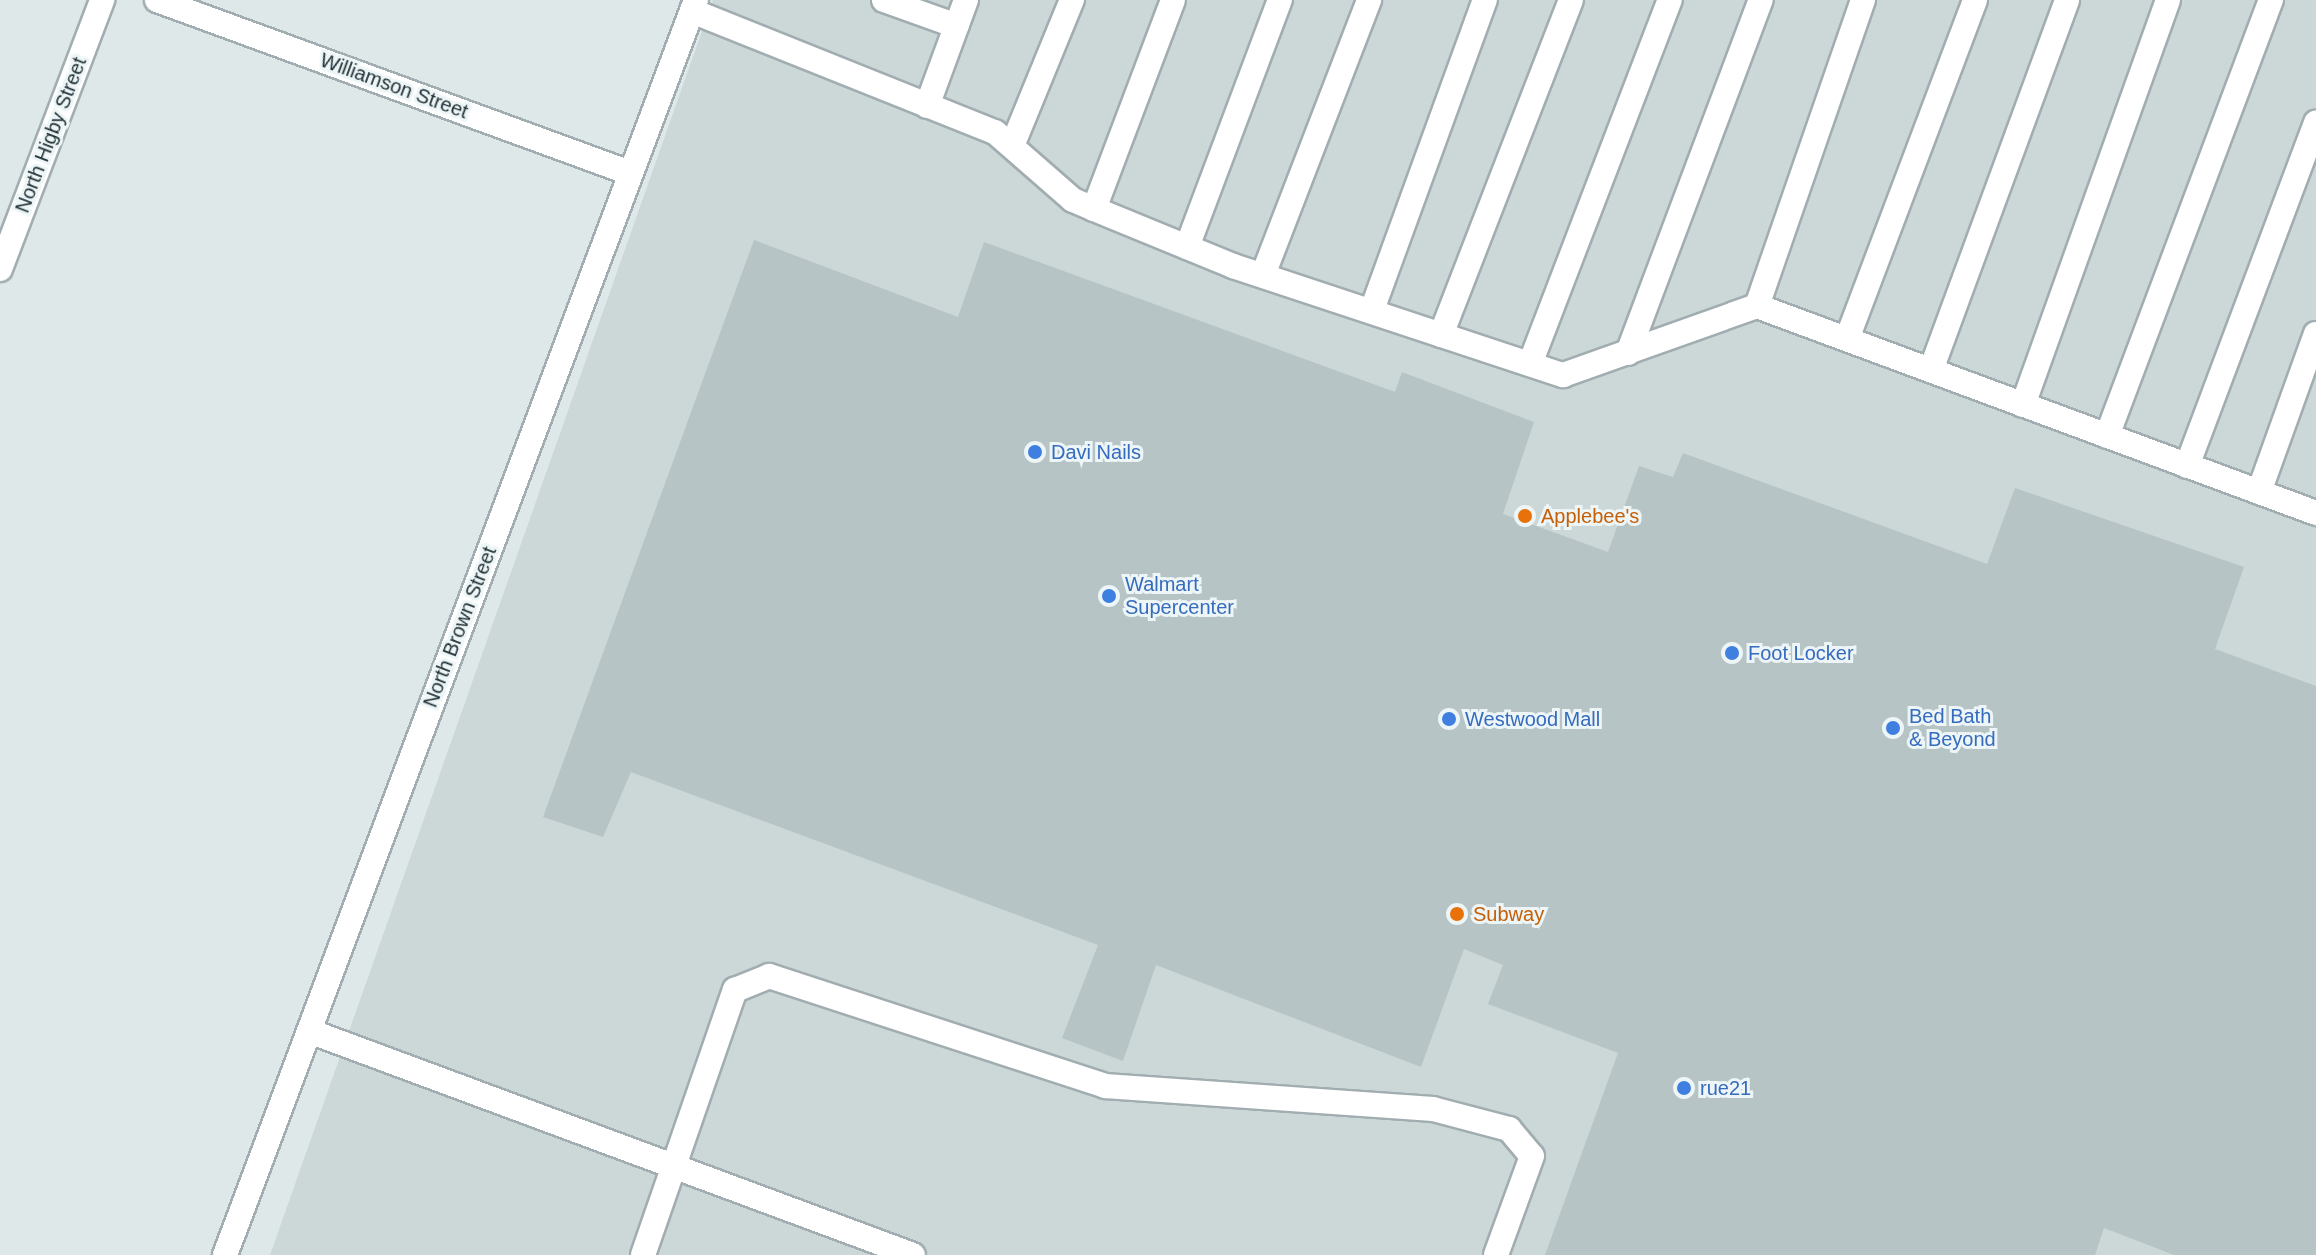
<!DOCTYPE html>
<html>
<head>
<meta charset="utf-8">
<style>
  body { margin:0 }
  #map { position:relative; width:2316px; height:1255px; overflow:hidden; background:#dee8e9; font-family:Helvetica,sans-serif }
  div>[style] { position:absolute }
  [style*='--x'] { left:calc(var(--x)*1px); top:calc(var(--y)*1px); width:calc(var(--w)*1px); rotate:calc(var(--a)*1deg) }
  .built>* { inset:0; background:#ccd7d8 }
  .building>* { inset:0; background:#b6c4c6 }
  .roads { filter:drop-shadow(2px 0 #a1adb0) drop-shadow(-2px 0 #a1adb0) drop-shadow(0 2px #a1adb0) drop-shadow(0 -2px #a1adb0) }
  .minor>* { height:24px; margin:-12px; padding:0 12px; transform-origin:12px; border-radius:12px; background:#fff }
  .dots>* { width:22px; height:22px; translate:-50% -50%; box-sizing:border-box; border:4px solid #edf5f6; border-radius:50% }
  span { translate:-50% -50%; white-space:nowrap; text-align:center; line-height:1.15; -webkit-text-stroke:6px #edf5f6; paint-order:stroke }
  .street-label { font-size:20px; color:#203137 }
  .shop-label { font-size:20px; color:#366cbe }
  .left { translate:0 -50%; text-align:left }
  .food-label { font-size:20px; color:#c56008 }
</style>
</head>
<body>
<div id="map">
  <div class="built">
    <div style="clip-path:polygon(713px 0,2316px 0,2316px 1255px,270px 1255px)"></div>
  </div>
  <div class="building">
    <div style="clip-path:polygon(754px 240px,958px 317px,984px 242px,1395px 392px,1402px 372px,1534px 422px,1503px 514px,1608px 552px,1639px 466px,1673px 477px,1683px 453px,1987px 564px,2015px 488px,2244px 567px,2215px 649px,2316px 686px,2316px 1255px,2174px 1255px,2104px 1228px,2095px 1255px,1545px 1255px,1618px 1053px,1488px 1004px,1503px 965px,1464px 949px,1421px 1067px,1156px 965px,1123px 1061px,1062px 1038px,1098px 945px,631px 772px,603px 837px,543px 817px)"></div>
  </div>
  <div class="roads">
    <div class="minor">
      <div style="--x:157;--y:0;--w:504;--a:20.09"></div>
      <div style="--x:884;--y:0;--w:77;--a:19.6"></div>
      <div style="--x:692;--y:11;--w:326;--a:21.8"></div>
      <div style="--x:995;--y:132;--w:103;--a:41.1"></div>
      <div style="--x:1073;--y:200;--w:23;--a:23"></div>
      <div style="--x:1094;--y:209;--w:150;--a:22.3"></div>
      <div style="--x:1233;--y:266;--w:348;--a:18.3"></div>
      <div style="--x:1563;--y:375;--w:206;--a:-19.6"></div>
      <div style="--x:1757;--y:306;--w:596;--a:20.32"></div>
      <div style="--x:927;--y:106;--w:113;--a:-69.8"></div>
      <div style="--x:1012;--y:146;--w:158;--a:-67.7"></div>
      <div style="--x:1094;--y:209;--w:223;--a:-69.3"></div>
      <div style="--x:1187;--y:247;--w:264;--a:-69.4"></div>
      <div style="--x:0;--y:269;--w:288;--a:-69.2"></div>
      <div style="--x:1263;--y:275;--w:295;--a:-68.9"></div>
      <div style="--x:1757;--y:306;--w:324;--a:-70.9"></div>
      <div style="--x:1372;--y:310;--w:330;--a:-70"></div>
      <div style="--x:1441;--y:335;--w:359;--a:-68.8"></div>
      <div style="--x:1847;--y:339;--w:362;--a:-69.3"></div>
      <div style="--x:1628;--y:353;--w:377;--a:-69.4"></div>
      <div style="--x:1530;--y:364;--w:390;--a:-69"></div>
      <div style="--x:1931;--y:370;--w:394;--a:-69.8"></div>
      <div style="--x:2023;--y:405;--w:430;--a:-70.3"></div>
      <div style="--x:2107;--y:436;--w:466;--a:-69.4"></div>
      <div style="--x:2187;--y:466;--w:367;--a:-69.4"></div>
      <div style="--x:2259;--y:492;--w:168;--a:-70.2"></div>
      <div style="--x:309;--y:1031;--w:644;--a:20.35"></div>
      <div style="--x:225;--y:1255;--w:1340;--a:-69.43"></div>
      <div style="--x:643;--y:1255;--w:281;--a:-70.9"></div>
      <div style="--x:735;--y:990;--w:37;--a:-22"></div>
      <div style="--x:769;--y:976;--w:354;--a:18.1"></div>
      <div style="--x:1105;--y:1086;--w:329;--a:4"></div>
      <div style="--x:1433;--y:1109;--w:79;--a:14.7"></div>
      <div style="--x:1509;--y:1129;--w:35;--a:50"></div>
      <div style="--x:1532;--y:1156;--w:105;--a:110"></div>
    </div>
  </div>
  <div class="dots">
    <div style="left:1035px;top:452px;background:#3f7fe0"></div>
    <div style="left:1525px;top:516px;background:#e8710a"></div>
    <div style="left:1109px;top:596px;background:#3f7fe0"></div>
    <div style="left:1732px;top:653px;background:#3f7fe0"></div>
    <div style="left:1449px;top:719px;background:#3f7fe0"></div>
    <div style="left:1893px;top:728px;background:#3f7fe0"></div>
    <div style="left:1457px;top:914px;background:#e8710a"></div>
    <div style="left:1684px;top:1088px;background:#3f7fe0"></div>
  </div>
  <div class="street-label">
    <span style="left:394px;top:86px;rotate:20deg">Williamson Street</span>
    <span style="left:51px;top:135px;rotate:-69deg">North Higby Street</span>
    <span style="left:460px;top:627px;rotate:-69deg">North Brown Street</span>
  </div>
  <div class="shop-label">
    <span class="left" style="left:1051px;top:452px">Davi Nails</span>
    <span class="left" style="left:1125px;top:596px">Walmart<br>Supercenter</span>
    <span class="left" style="left:1748px;top:653px">Foot Locker</span>
    <span class="left" style="left:1909px;top:728px">Bed Bath<br>&amp; Beyond</span>
    <span class="left" style="left:1465px;top:719px">Westwood Mall</span>
    <span class="left" style="left:1700px;top:1088px">rue21</span>
  </div>
  <div class="food-label">
    <span class="left" style="left:1541px;top:516px">Applebee's</span>
    <span class="left" style="left:1473px;top:914px">Subway</span>
  </div>
</div>
</body>
</html>
